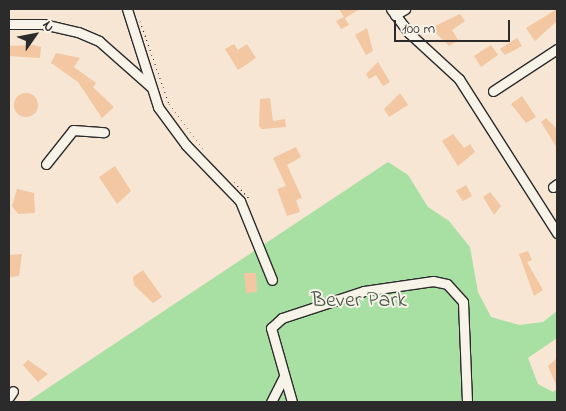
<!DOCTYPE html>
<html>
<head>
<meta charset="utf-8">
<style>
  body { margin:0 }
  #map { position:relative; width:566px; height:411px; overflow:hidden; background:#f6e6d3; font-family:"Indie Flower",sans-serif }
  div>[style] { position:absolute }
  [style*='--x'] { left:calc(var(--x)*1px); top:calc(var(--y)*1px); width:calc(var(--w)*1px); rotate:calc(var(--a)*1deg) }
  .green>* { inset:0; background:#a8dfa3 }
  .building>* { inset:0; background:#f2c7a1 }
  .round { border-radius:50% }
  .path>* { height:1px; margin-top:-0.5px; transform-origin:0; background:repeating-linear-gradient(90deg,#2b2b2b 0 1px,transparent 0 5px) }
  .roads { filter:drop-shadow(1px 0 #2b2b2b) drop-shadow(-1px 0 #2b2b2b) drop-shadow(0 1px #2b2b2b) drop-shadow(0 -1px #2b2b2b) }
  .minor>* { height:9px; margin:-4.5px; padding:0 4.5px; transform-origin:4.5px; border-radius:4.5px; background:#f7f3e8 }
  span { translate:-50% -50%; white-space:nowrap; text-align:center; line-height:1.15; -webkit-text-stroke:4px #f7f3e8; paint-order:stroke }
  .park-label { font-size:22px; color:#4a5849 }
  .frame { position:absolute; inset:0; border:10px solid #2b2b2b; pointer-events:none }
  .north { position:absolute; left:10px; top:10px; width:50px; height:50px; -webkit-text-stroke:4px #f7f3e8; paint-order:stroke; rotate:57deg; font-size:14px; font-weight:700; line-height:20px; text-align:center; color:#2b2b2b }
  .north::after { content:''; display:block; margin:auto; width:18px; height:22px; background:#2b2b2b; clip-path:polygon(50% 0,100% 100%,50% 72%,0 100%) }
  .scale { position:absolute; left:394px; top:20px; width:116px; height:22px; box-sizing:border-box; border:2px solid #2b2b2b; border-top:0; padding-left:6px; font-size:15px; line-height:18px; white-space:nowrap; color:#2b2b2b; -webkit-text-stroke:4px #f7f3e8; paint-order:stroke }
</style>
</head>
<body>
<div id="map">
  <div class="green">
    <div style="clip-path:polygon(388px 162px,408px 175px,428px 207px,449px 221px,470px 247px,478px 292px,491px 317px,519px 325px,543px 322px,557px 311px,557px 338px,528px 358px,538px 384px,553px 392px,557px 389px,557px 402px,27px 402px)"></div>
  </div>
  <div class="building">
    <div style="clip-path:polygon(339px 9px,360px 9px,345px 18px,349px 25px,341px 29px,336px 21px,344px 17px)"></div>
    <div style="clip-path:polygon(557px 9px,557px 21px,535px 41px,526px 28px)"></div>
    <div style="clip-path:polygon(460px 14px,465px 21px,452px 30px,458px 40px,449px 46px,431px 28px)"></div>
    <div style="clip-path:polygon(367px 28px,373px 51px,366px 55px,355px 35px)"></div>
    <div style="clip-path:polygon(517px 38px,522px 46px,505px 55px,500px 49px)"></div>
    <div style="clip-path:polygon(234px 44px,238px 50px,247px 44px,256px 58px,238px 70px,225px 49px)"></div>
    <div style="clip-path:polygon(33px 45px,41px 47px,40px 58px,9px 56px,9px 46px)"></div>
    <div style="clip-path:polygon(491px 45px,498px 55px,481px 67px,474px 56px)"></div>
    <div style="clip-path:polygon(56px 53px,80px 58px,74px 67px,96px 83px,93px 87px,114px 107px,102px 118px,78px 82px,51px 63px)"></div>
    <div style="clip-path:polygon(378px 62px,390px 82px,383px 86px,376px 75px,369px 79px,366px 74px)"></div>
    <div style="clip-path:polygon(400px 93px,408px 105px,389px 117px,384px 109px)"></div>
    <div class="round" style="left:14px;top:93px;width:24px;height:24px"></div>
    <div style="clip-path:polygon(522px 96px,536px 117px,526px 123px,511px 104px)"></div>
    <div style="clip-path:polygon(270px 98px,273px 121px,285px 119px,286px 127px,262px 129px,259px 126px,260px 99px)"></div>
    <div style="clip-path:polygon(546px 118px,557px 129px,557px 148px,541px 122px)"></div>
    <div style="clip-path:polygon(453px 134px,464px 148px,470px 144px,475px 152px,458px 166px,442px 141px)"></div>
    <div style="clip-path:polygon(296px 147px,301px 157px,287px 165px,302px 198px,296px 200px,300px 212px,287px 216px,277px 189px,286px 186px,273px 158px)"></div>
    <div style="clip-path:polygon(115px 166px,131px 191px,117px 204px,99px 177px)"></div>
    <div style="clip-path:polygon(466px 185px,472px 196px,463px 201px,456px 191px)"></div>
    <div style="clip-path:polygon(17px 189px,34px 193px,35px 213px,18px 214px,12px 206px)"></div>
    <div style="clip-path:polygon(490px 192px,501px 206px,494px 215px,483px 197px)"></div>
    <div style="clip-path:polygon(528px 251px,532px 260px,527px 262px,543px 290px,534px 296px,519px 254px)"></div>
    <div style="clip-path:polygon(22px 254px,19px 276px,9px 277px,9px 255px)"></div>
    <div style="clip-path:polygon(143px 270px,162px 297px,153px 303px,134px 285px,133px 277px)"></div>
    <div style="clip-path:polygon(244px 273px,256px 273px,257px 292px,246px 293px)"></div>
    <div style="clip-path:polygon(557px 358px,557px 387px,548px 366px)"></div>
    <div style="clip-path:polygon(28px 360px,48px 374px,38px 382px,23px 365px)"></div>
  </div>
  <div class="path">
    <div style="--x:140;--y:21;--w:88;--a:70.7"></div>
    <div style="--x:169;--y:104;--w:59;--a:53.3"></div>
    <div style="--x:234;--y:182;--w:23;--a:47"></div>
  </div>
  <div class="roads">
    <div class="minor">
      <div style="--x:127;--y:9;--w:103;--a:72.4"></div>
      <div style="--x:158;--y:107;--w:47;--a:53.6"></div>
      <div style="--x:186;--y:145;--w:78;--a:46"></div>
      <div style="--x:240;--y:201;--w:85;--a:67.9"></div>
      <div style="--x:391;--y:9;--w:30;--a:53"></div>
      <div style="--x:409;--y:33;--w:68;--a:42.6"></div>
      <div style="--x:459;--y:79;--w:183;--a:57.5"></div>
      <div style="--x:395;--y:15;--w:12;--a:-31"></div>
      <div style="--x:9;--y:24;--w:34;--a:0"></div>
      <div style="--x:43;--y:24;--w:36;--a:13"></div>
      <div style="--x:78;--y:32;--w:23;--a:23"></div>
      <div style="--x:99;--y:41;--w:69;--a:41.5"></div>
      <div style="--x:493;--y:91;--w:77;--a:-33.3"></div>
      <div style="--x:46;--y:164;--w:43;--a:-51.5"></div>
      <div style="--x:73;--y:130;--w:31;--a:4"></div>
      <div style="--x:553;--y:187;--w:5;--a:-37"></div>
      <div style="--x:9;--y:397;--w:7;--a:-56"></div>
      <div style="--x:271;--y:402;--w:28;--a:-63"></div>
      <div style="--x:292;--y:402;--w:77;--a:-105.8"></div>
      <div style="--x:271;--y:328;--w:15;--a:-42"></div>
      <div style="--x:282;--y:318;--w:86;--a:-18.2"></div>
      <div style="--x:364;--y:291;--w:70;--a:-8.2"></div>
      <div style="--x:433;--y:281;--w:14;--a:12"></div>
      <div style="--x:447;--y:284;--w:24;--a:48"></div>
      <div style="--x:463;--y:302;--w:100;--a:87.7"></div>
    </div>
  </div>
  <div class="park-label">
    <span style="left:359px;top:302px">Bever Park</span>
  </div>
  <div class="frame"></div>
  <div class="north">N</div>
  <div class="scale">100 m</div>
</div>
</body>
</html>
